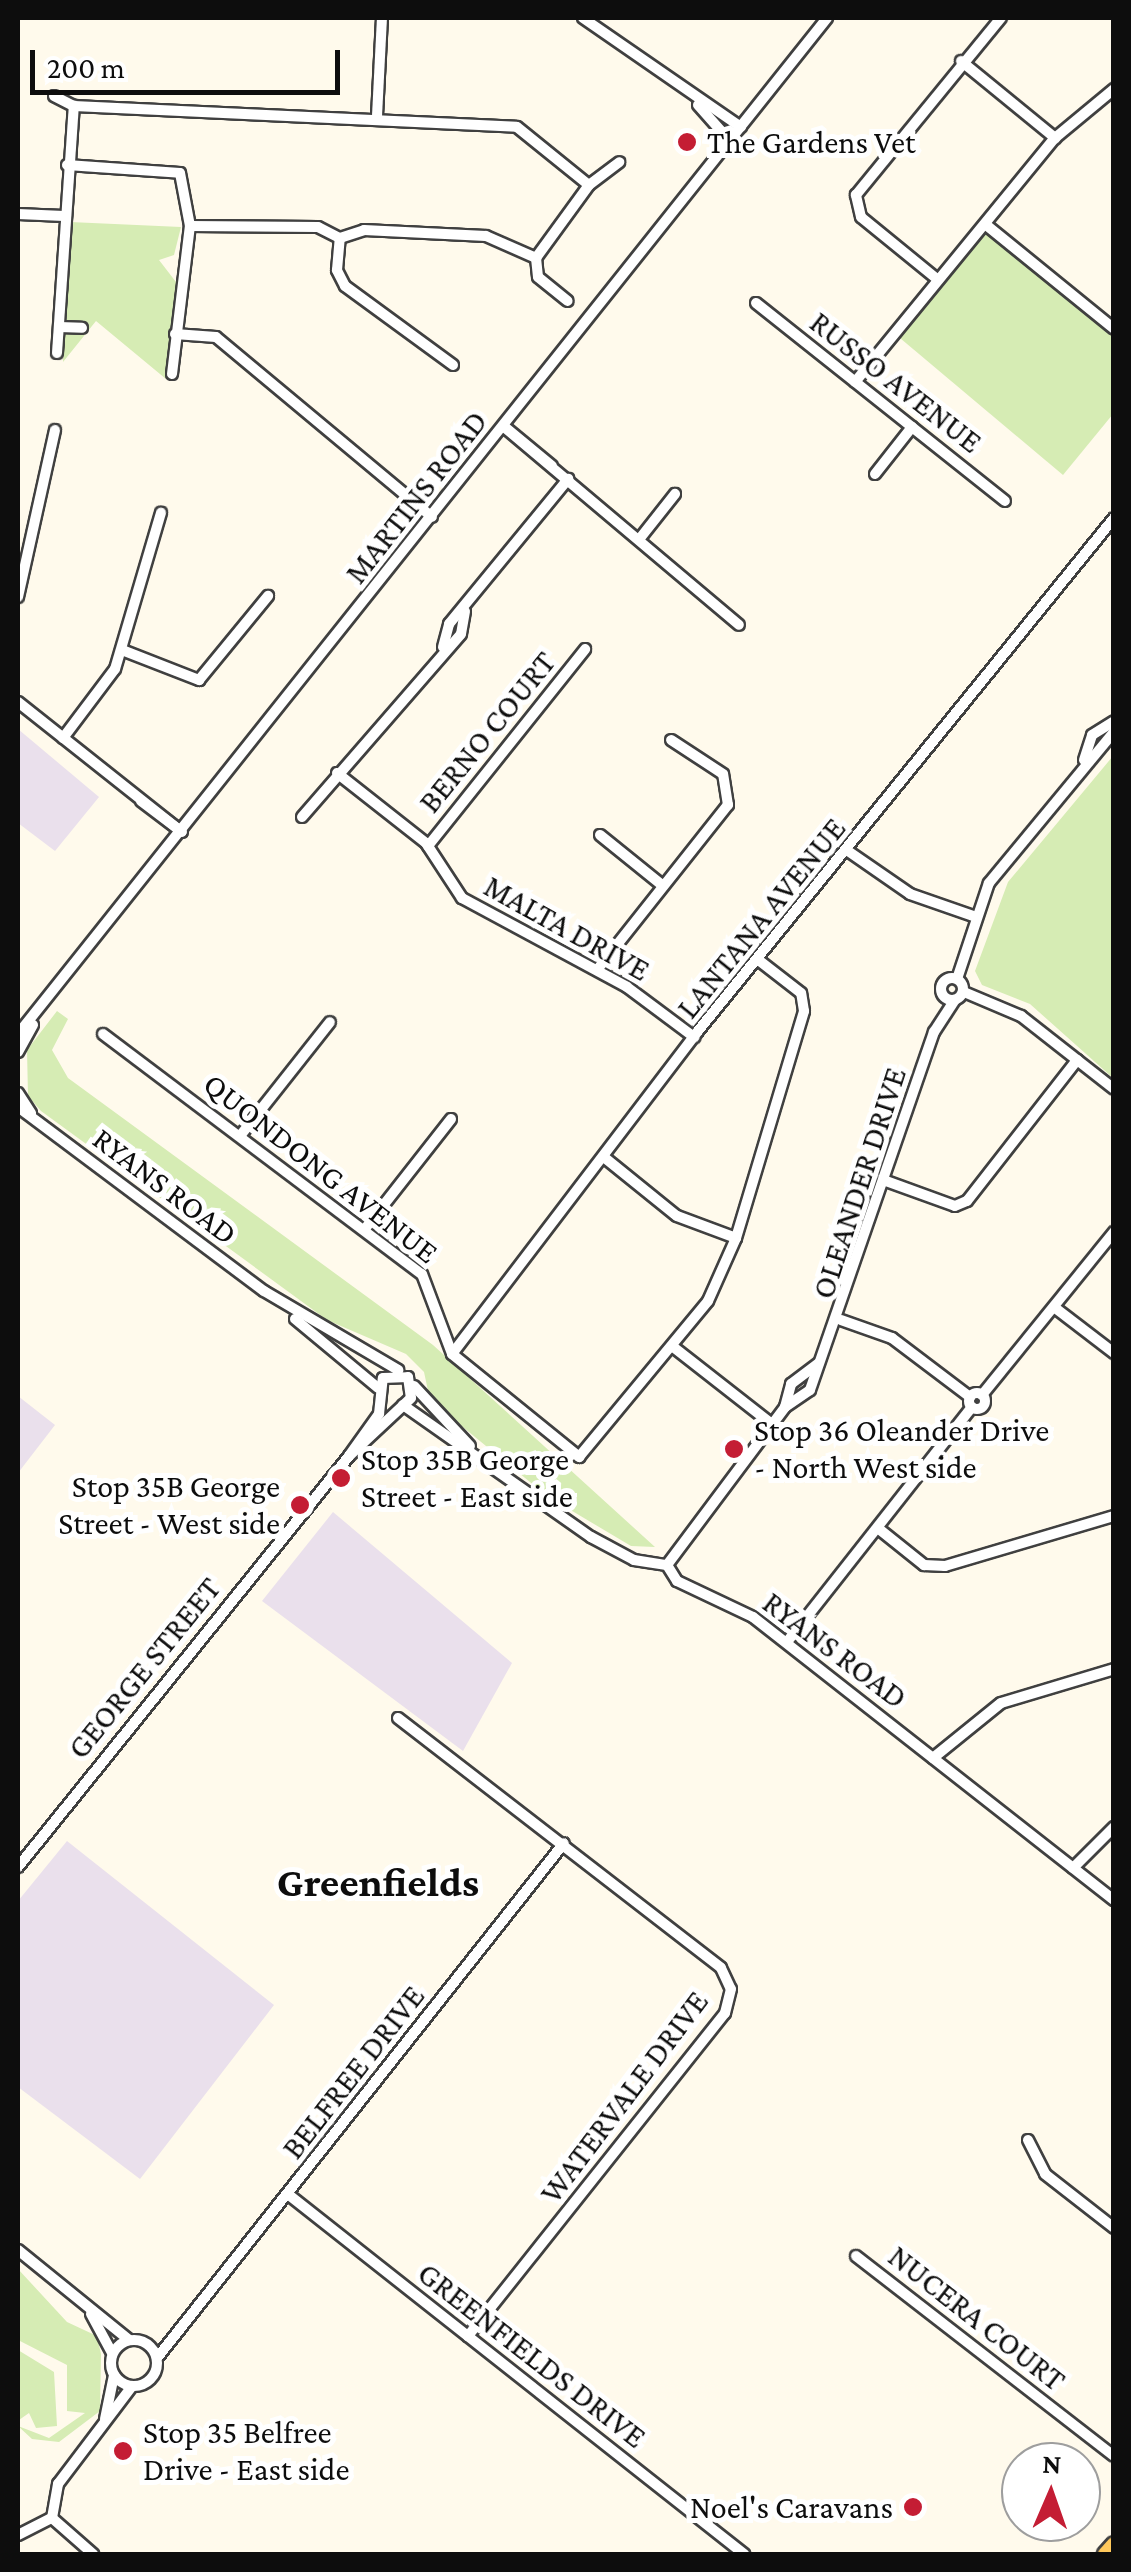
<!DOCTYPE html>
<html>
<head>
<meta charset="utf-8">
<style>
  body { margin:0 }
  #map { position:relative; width:1131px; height:2572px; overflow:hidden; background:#fffaec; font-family:"Crimson Pro",serif }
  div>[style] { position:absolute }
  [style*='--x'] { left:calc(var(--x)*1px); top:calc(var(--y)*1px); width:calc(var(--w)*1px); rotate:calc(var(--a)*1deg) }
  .industrial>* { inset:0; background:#eae0ec }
  .green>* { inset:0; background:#d6ecb4 }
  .roads { filter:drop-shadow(2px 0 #404040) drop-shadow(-2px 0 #404040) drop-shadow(0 2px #404040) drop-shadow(0 -2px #404040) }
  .minor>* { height:10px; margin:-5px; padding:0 5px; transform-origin:5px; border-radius:5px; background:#fff }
  .minor>.ring { margin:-5px; padding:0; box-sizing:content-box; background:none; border:10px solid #fff; border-radius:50% }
  .major>* { height:14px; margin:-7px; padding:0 7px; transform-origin:7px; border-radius:7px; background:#ffc95c }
  .dots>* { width:28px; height:28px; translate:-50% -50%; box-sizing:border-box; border:5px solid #fff; border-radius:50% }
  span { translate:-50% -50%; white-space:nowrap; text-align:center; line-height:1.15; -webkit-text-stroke:10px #fff; paint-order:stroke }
  .poi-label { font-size:32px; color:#0d0d0d }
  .left { translate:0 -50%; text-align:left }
  .right { translate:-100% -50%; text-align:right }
  .street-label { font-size:32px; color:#0d0d0d }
  .district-label { font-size:42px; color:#0d0d0d; font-weight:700 }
  .frame { position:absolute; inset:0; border:20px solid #0d0d0d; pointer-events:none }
  .north { position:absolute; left:1001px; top:2442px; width:100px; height:100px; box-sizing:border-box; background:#fff; border:2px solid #9e9e9e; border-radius:50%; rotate:2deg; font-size:28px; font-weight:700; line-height:40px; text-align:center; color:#0d0d0d }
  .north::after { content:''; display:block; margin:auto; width:35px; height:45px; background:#c41d34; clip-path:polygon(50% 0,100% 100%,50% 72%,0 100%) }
  .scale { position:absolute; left:30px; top:50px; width:310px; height:45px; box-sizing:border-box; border:5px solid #0d0d0d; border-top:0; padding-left:12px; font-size:30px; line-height:35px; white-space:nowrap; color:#0d0d0d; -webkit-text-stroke:8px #fff; paint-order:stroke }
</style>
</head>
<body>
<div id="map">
  <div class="industrial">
    <div style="clip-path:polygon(18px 729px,99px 797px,55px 851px,18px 823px)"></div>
    <div style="clip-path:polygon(18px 1396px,55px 1425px,18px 1473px)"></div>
    <div style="clip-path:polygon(333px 1512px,512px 1663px,463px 1751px,262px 1601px)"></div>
    <div style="clip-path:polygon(67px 1841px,274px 2005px,140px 2179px,18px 2087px,18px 1901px)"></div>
  </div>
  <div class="green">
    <div style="clip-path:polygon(70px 222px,181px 227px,174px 255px,159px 260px,176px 282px,166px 379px,96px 321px,63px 362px)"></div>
    <div style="clip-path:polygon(985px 224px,1113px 329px,1113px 414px,1063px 475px,894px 333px)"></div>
    <div style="clip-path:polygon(1113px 756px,1113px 1078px,1030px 1004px,982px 985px,975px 971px,1008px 882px)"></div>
    <div style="clip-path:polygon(57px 1011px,68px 1019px,52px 1050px,68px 1078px,433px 1345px,655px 1547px,631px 1546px,547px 1496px,430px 1400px,424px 1372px,406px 1354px,327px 1320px,41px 1111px,28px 1096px,27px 1050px)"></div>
    <div style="clip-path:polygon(18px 2269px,67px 2322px,97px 2336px,101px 2354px,100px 2411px,59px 2442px,32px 2439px,18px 2426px,49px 2438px,85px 2413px,67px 2411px,67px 2365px,18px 2340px)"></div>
    <div style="clip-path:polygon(18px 2350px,54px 2372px,57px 2426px,36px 2428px,29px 2413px,19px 2420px)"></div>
  </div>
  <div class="roads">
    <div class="minor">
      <div style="--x:583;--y:18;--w:192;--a:34.6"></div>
      <div style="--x:961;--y:61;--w:122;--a:39.3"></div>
      <div style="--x:54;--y:96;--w:22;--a:27"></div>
      <div style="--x:698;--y:105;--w:48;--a:48.4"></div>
      <div style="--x:74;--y:106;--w:443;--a:2.7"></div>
      <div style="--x:517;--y:127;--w:92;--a:38.9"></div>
      <div style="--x:589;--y:185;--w:90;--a:126"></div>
      <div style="--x:377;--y:116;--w:98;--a:-87.1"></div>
      <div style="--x:67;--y:165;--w:113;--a:4"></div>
      <div style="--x:180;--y:173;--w:54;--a:79.3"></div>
      <div style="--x:589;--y:185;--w:38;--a:-37"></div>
      <div style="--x:18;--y:214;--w:46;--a:2.5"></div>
      <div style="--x:985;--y:224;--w:166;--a:39.1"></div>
      <div style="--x:190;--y:226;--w:128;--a:0.4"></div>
      <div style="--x:318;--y:227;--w:25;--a:27"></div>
      <div style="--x:536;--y:258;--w:19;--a:84"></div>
      <div style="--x:538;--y:277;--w:38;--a:39"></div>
      <div style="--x:937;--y:279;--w:98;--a:-140.8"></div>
      <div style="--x:861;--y:217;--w:23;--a:-103"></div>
      <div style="--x:856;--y:195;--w:229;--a:-50.7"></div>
      <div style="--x:756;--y:303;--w:318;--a:38.5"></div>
      <div style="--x:59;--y:327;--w:23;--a:2"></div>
      <div style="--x:175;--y:334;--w:41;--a:4.2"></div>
      <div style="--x:216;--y:337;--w:281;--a:39.8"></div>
      <div style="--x:57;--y:353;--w:248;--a:-86.1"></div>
      <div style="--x:453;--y:365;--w:134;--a:-143.8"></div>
      <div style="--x:345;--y:286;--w:18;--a:-117"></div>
      <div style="--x:337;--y:270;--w:32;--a:-85"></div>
      <div style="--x:340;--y:238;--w:25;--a:-18"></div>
      <div style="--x:364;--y:230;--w:122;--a:2.8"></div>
      <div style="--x:486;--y:236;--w:55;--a:23.7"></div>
      <div style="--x:172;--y:374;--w:149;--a:-83.1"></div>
      <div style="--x:855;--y:382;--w:315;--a:-50.7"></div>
      <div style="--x:1055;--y:138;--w:77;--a:-39.7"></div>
      <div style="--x:504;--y:427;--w:307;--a:40.1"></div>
      <div style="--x:505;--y:427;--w:61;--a:39.7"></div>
      <div style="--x:875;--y:474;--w:60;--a:-51.8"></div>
      <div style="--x:641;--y:537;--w:55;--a:-51.7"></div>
      <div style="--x:18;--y:597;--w:171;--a:-77.5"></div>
      <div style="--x:443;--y:647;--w:24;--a:-75"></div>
      <div style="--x:449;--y:624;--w:188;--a:-50.6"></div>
      <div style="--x:122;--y:650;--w:83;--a:21.3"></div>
      <div style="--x:199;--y:680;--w:109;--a:-50.6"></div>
      <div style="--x:18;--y:702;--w:209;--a:38.4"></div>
      <div style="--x:63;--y:738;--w:86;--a:-53"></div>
      <div style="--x:115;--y:669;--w:163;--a:-73.6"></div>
      <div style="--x:1084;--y:760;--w:26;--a:-72"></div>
      <div style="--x:1092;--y:735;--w:26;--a:-32"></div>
      <div style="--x:337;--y:773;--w:113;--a:38.2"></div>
      <div style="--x:426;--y:843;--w:66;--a:56.8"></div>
      <div style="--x:462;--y:898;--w:187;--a:28.3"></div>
      <div style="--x:627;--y:987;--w:84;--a:36.7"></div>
      <div style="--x:141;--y:801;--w:51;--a:37.1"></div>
      <div style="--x:302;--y:817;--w:242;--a:-49"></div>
      <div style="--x:461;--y:634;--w:23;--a:-80"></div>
      <div style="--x:600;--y:835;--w:80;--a:38.9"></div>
      <div style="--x:428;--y:846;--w:252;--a:-51.4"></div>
      <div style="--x:848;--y:851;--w:75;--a:34.7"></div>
      <div style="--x:910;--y:894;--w:67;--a:19.2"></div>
      <div style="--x:597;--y:970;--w:211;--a:-51.6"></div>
      <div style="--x:728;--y:805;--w:31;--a:-99"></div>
      <div style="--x:723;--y:774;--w:62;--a:-146.8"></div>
      <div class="ring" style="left:941px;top:978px;width:12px;height:12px"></div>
      <div style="--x:957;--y:979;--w:101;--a:-71.6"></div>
      <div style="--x:989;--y:883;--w:196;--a:-50.4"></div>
      <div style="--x:964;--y:992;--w:62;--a:22.8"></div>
      <div style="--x:1021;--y:1016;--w:118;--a:38.1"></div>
      <div style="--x:18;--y:1034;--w:1299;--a:-51.47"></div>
      <div style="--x:103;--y:1034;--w:399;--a:37"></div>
      <div style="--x:422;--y:1274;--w:85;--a:69.4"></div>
      <div style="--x:452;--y:1354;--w:164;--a:39"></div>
      <div style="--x:579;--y:1457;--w:202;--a:-50.4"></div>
      <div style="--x:708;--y:1301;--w:69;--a:-66"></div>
      <div style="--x:736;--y:1238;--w:237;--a:-73.3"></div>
      <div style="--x:804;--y:1011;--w:18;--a:-99"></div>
      <div style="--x:801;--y:993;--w:51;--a:-142.2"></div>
      <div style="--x:18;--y:1052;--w:31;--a:-61"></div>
      <div style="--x:18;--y:1093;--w:24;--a:57"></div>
      <div style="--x:18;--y:1107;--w:307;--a:36.8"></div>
      <div style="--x:264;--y:1291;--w:156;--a:30.5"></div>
      <div style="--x:240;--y:1136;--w:145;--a:-51.7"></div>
      <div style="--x:605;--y:1158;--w:92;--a:38.9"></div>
      <div style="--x:677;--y:1216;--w:63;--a:20.4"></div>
      <div style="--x:886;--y:1181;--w:73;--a:19.9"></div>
      <div style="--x:955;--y:1206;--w:13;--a:-23"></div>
      <div style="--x:967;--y:1201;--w:179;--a:-52"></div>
      <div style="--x:364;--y:1230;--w:141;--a:-51.9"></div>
      <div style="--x:1054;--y:1307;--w:76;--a:37.5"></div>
      <div style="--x:295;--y:1319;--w:108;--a:39.7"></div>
      <div style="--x:841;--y:1320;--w:54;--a:19.4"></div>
      <div style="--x:892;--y:1338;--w:98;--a:37.1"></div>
      <div style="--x:672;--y:1346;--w:127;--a:38"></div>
      <div style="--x:452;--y:1354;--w:406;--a:-52.7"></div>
      <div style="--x:698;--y:1031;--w:660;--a:-50.96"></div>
      <div style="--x:414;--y:1386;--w:82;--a:47"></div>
      <div class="ring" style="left:969px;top:1393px;width:6px;height:6px"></div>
      <div style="--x:982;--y:1395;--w:210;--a:-51"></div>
      <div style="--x:403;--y:1405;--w:230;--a:35.1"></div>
      <div style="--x:591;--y:1537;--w:49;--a:28.1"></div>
      <div style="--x:634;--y:1560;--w:33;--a:9"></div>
      <div style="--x:667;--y:1565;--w:19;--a:58"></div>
      <div style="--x:677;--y:1581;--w:84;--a:25.3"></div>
      <div style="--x:753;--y:1617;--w:459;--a:38.1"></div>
      <div style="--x:785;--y:1407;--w:24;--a:-75"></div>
      <div style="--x:791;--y:1384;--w:34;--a:-37"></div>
      <div style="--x:879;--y:1529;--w:58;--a:38.7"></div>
      <div style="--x:924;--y:1565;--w:21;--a:3"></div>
      <div style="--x:945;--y:1566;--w:176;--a:-16.5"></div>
      <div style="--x:667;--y:1565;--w:197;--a:-53.2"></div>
      <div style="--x:785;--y:1407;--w:30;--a:-34"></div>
      <div style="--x:810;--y:1390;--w:379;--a:-70.9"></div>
      <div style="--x:934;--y:1032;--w:38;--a:-57"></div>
      <div style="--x:787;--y:1642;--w:299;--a:-51.8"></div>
      <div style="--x:398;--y:1718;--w:408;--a:37.7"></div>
      <div style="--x:721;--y:1968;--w:23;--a:65"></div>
      <div style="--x:731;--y:1989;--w:25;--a:104"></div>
      <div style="--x:725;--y:2013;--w:413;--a:128.5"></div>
      <div style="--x:933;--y:1758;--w:87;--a:-39"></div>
      <div style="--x:1001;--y:1703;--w:118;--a:-16.7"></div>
      <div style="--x:18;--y:1867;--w:528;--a:-51.15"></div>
      <div style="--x:349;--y:1456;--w:52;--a:-54.5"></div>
      <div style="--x:379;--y:1414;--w:36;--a:-84"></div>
      <div style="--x:383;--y:1378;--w:25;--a:-2"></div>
      <div style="--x:408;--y:1377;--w:21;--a:82"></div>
      <div style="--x:411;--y:1398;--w:85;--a:136.9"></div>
      <div style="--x:1073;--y:1868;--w:58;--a:-45"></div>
      <div style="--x:1028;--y:2140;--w:38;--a:63"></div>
      <div style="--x:1045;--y:2174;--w:88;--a:38"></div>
      <div style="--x:289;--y:2195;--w:580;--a:38.27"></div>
      <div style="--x:18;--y:2250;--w:143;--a:39"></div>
      <div style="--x:856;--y:2256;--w:326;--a:37.8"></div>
      <div style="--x:91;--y:2314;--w:44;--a:61.7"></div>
      <div class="ring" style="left:111px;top:2340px;width:36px;height:36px"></div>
      <div style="--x:157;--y:2358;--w:656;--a:-51.68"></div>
      <div style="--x:105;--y:2419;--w:45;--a:-78.4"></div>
      <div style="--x:52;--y:2518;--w:35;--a:-80"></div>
      <div style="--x:58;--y:2484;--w:123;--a:-52.9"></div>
      <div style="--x:52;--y:2518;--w:55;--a:41.3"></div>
      <div style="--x:18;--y:2535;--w:38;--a:-27"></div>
    </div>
    <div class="major">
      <div style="--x:1105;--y:2554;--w:13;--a:-48"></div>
    </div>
  </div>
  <div class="dots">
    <div style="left:687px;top:142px;background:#c41d34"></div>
    <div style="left:734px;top:1449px;background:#c41d34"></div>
    <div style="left:341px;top:1478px;background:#c41d34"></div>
    <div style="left:300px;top:1505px;background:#c41d34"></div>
    <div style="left:123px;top:2451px;background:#c41d34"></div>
    <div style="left:913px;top:2507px;background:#c41d34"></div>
  </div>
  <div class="poi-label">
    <span class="left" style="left:707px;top:142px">The Gardens Vet</span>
    <span class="left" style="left:754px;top:1449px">Stop 36 Oleander Drive<br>- North West side</span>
    <span class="left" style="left:361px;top:1478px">Stop 35B George<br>Street - East side</span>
    <span class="right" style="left:280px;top:1505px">Stop 35B George<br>Street - West side</span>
    <span class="left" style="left:143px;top:2451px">Stop 35 Belfree<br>Drive - East side</span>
    <span class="right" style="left:893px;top:2507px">Noel's Caravans</span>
  </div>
  <div class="street-label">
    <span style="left:896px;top:382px;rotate:38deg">RUSSO AVENUE</span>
    <span style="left:416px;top:497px;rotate:-52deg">MARTINS ROAD</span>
    <span style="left:487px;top:732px;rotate:-51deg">BERNO COURT</span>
    <span style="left:761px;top:918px;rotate:-51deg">LANTANA AVENUE</span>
    <span style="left:567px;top:928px;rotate:29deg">MALTA DRIVE</span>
    <span style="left:321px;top:1168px;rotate:38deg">QUONDONG AVENUE</span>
    <span style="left:859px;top:1183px;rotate:-72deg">OLEANDER DRIVE</span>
    <span style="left:165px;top:1186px;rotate:37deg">RYANS ROAD</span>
    <span style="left:835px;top:1650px;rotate:37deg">RYANS ROAD</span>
    <span style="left:144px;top:1668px;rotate:-51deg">GEORGE STREET</span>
    <span style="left:353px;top:2072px;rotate:-52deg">BELFREE DRIVE</span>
    <span style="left:624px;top:2097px;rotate:-53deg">WATERVALE DRIVE</span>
    <span style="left:977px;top:2318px;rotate:38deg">NUCERA COURT</span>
    <span style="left:532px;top:2355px;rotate:38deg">GREENFIELDS DRIVE</span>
  </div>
  <div class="district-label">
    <span style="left:378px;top:1882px">Greenfields</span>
  </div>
  <div class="frame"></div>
  <div class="north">N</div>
  <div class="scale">200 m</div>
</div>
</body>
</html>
